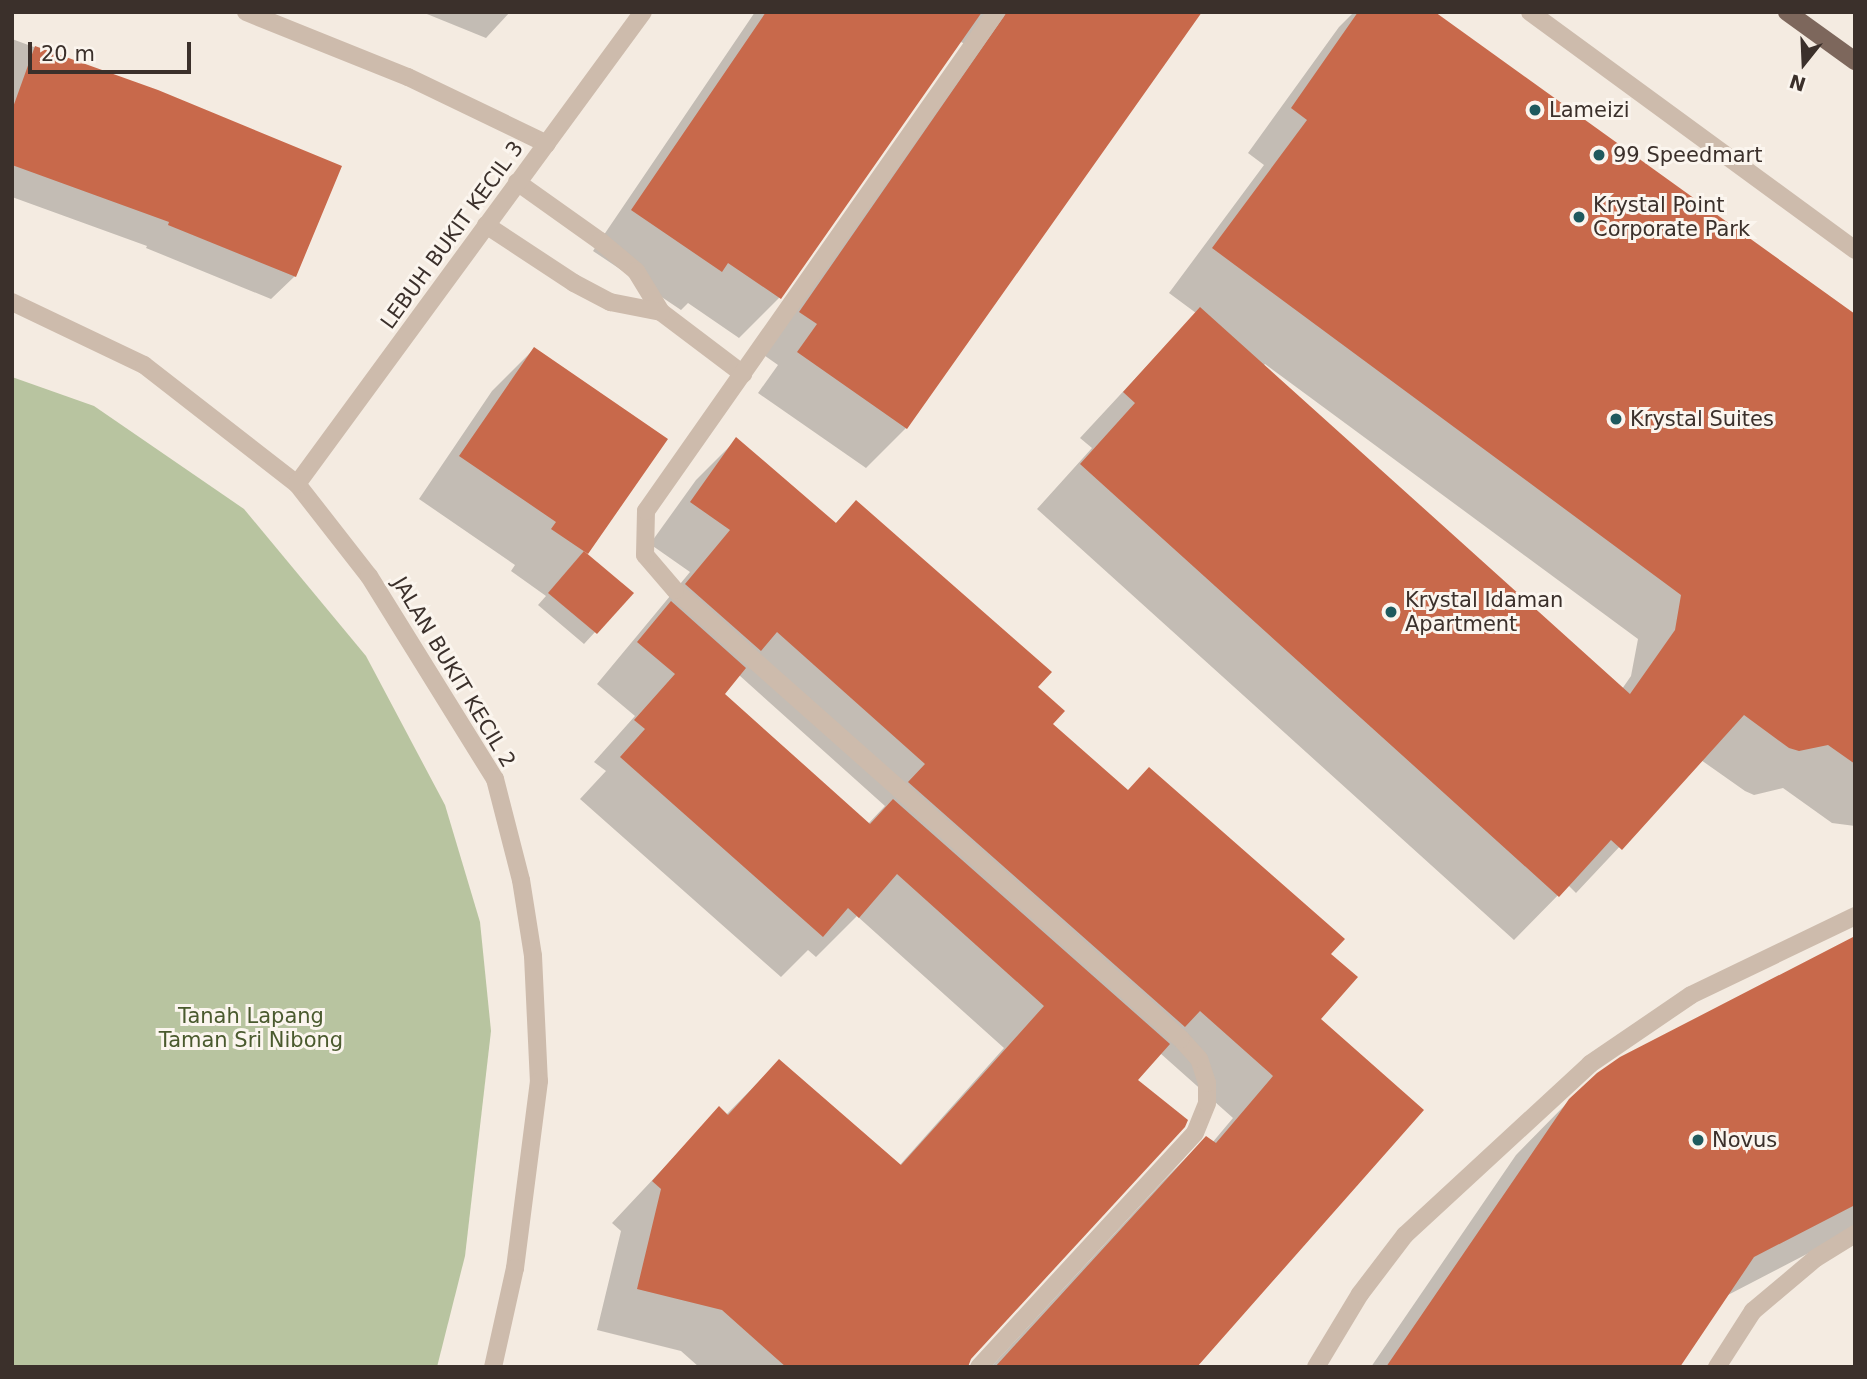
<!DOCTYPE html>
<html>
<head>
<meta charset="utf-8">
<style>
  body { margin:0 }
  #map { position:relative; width:1867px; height:1379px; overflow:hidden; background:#f4ebe1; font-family:"DejaVu Sans",sans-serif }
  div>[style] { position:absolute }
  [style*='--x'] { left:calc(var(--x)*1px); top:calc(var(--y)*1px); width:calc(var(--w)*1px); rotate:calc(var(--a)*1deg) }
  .green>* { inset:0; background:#b8c4a0 }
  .shadow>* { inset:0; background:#0003 }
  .building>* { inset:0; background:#c8694b }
  .minor>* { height:18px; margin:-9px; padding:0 9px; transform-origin:9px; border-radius:9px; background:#cdbbac }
  .major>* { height:18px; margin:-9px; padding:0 9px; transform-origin:9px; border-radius:9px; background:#7d675c }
  .dots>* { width:19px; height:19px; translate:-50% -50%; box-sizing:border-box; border:4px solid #fbf5ee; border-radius:50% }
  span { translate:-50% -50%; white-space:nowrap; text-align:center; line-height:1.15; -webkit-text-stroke:6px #fbf5ee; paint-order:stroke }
  .poi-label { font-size:21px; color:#3b302b }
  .left { translate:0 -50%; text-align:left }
  .street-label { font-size:21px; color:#3b302b }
  .park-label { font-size:21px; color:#4a5a2e }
  .frame { position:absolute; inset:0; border:14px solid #3b302b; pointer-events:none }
  .north { position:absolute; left:1769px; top:28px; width:70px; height:70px; -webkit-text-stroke:5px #fbf5ee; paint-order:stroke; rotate:198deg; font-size:19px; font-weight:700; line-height:28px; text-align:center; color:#3b302b }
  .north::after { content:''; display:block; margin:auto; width:24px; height:32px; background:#3b302b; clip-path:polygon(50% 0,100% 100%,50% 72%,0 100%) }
  .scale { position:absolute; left:28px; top:42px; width:163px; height:32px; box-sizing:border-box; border:4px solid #3b302b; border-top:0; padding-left:9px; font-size:21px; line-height:24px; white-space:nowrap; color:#3b302b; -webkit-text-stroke:5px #fbf5ee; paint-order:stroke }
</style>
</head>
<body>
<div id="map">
  <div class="green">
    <div style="clip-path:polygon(12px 377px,94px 406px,244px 509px,366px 656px,445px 805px,480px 922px,491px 1031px,465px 1256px,437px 1367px,12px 1367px)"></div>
  </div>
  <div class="shadow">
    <div style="clip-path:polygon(422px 12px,510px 12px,486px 38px)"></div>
    <div style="clip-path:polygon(755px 12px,1005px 12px,1010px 21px,906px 428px,866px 468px,758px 393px,778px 365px,761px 353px,968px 53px,963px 43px,959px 41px,779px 298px,739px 338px,688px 303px,681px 310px,593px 251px)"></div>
    <div style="clip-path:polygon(evenodd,1354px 12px,1432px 12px,1855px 316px,1855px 826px,1832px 823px,1783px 788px,1754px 795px,1745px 791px,1701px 760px,1576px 893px,1568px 885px,1514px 940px,1037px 509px,1092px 448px,1080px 438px,1196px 313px,1169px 293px,1264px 165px,1248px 153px,1339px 27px,1354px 12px,1265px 364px,1638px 639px,1631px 676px,1622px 689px,1263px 366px,1265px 364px)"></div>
    <div style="clip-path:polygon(12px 39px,157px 92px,295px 276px,271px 299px,146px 248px,147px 246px,12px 197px)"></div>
    <div style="clip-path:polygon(534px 349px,585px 555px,631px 593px,584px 644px,538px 605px,546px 596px,511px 571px,515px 565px,419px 499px,492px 391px)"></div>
    <div style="clip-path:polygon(evenodd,737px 439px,835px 524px,856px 503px,1036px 687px,1051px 724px,1127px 791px,1329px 954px,1318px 1019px,1195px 1367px,991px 1367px,1165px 1179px,1206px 1138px,1212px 1143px,1233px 1118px,1160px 1053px,900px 1367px,699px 1367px,681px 1351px,597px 1330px,621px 1231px,612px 1223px,719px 1109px,726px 1115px,779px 1061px,899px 1166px,1004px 1048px,857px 916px,816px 957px,808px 950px,781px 977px,580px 799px,606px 771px,594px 762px,635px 716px,597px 684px,690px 572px,650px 544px,696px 480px,737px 439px,739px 675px,885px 806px,868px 824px,722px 694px,739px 675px)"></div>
    <div style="clip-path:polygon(1855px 938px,1855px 1229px,1726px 1296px,1678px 1367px,1371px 1367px,1516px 1155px,1570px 1100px)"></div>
  </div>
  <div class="building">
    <div style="clip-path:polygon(766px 12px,982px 12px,781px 299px,728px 263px,722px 272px,631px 210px)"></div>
    <div style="clip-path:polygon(1007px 12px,1202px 12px,907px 429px,797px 352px,817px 324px,799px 312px)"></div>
    <div style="clip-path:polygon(1358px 12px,1435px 12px,1855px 314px,1855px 764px,1828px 745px,1799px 751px,1789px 748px,1744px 715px,1622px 850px,1611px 840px,1559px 897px,1080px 464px,1135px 403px,1123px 392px,1200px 307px,1630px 694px,1675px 630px,1681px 595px,1212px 248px,1307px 120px,1291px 108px)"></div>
    <div style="clip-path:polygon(35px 46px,158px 90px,342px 166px,296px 277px,168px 225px,169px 222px,12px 165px,12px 110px)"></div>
    <div style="clip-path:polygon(534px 347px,668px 439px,588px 554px,551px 529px,556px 522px,459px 456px)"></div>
    <div style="clip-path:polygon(736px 437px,836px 523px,856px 500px,1052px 672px,1038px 687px,1065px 711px,1053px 724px,1128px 790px,1149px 767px,1345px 939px,1331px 954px,1358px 977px,1321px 1019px,1424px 1110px,1197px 1367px,995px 1367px,1206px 1136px,1216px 1143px,1273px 1076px,1200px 1011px,1185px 1027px,908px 782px,925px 764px,777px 632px,761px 651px,685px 584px,730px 530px,690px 502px)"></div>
    <div style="clip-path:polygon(584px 551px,634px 593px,597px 634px,548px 593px)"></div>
    <div style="clip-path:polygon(671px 601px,746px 668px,725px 694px,870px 824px,893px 799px,1170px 1044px,1138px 1080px,1188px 1120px,1185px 1127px,971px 1359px,968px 1367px,786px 1367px,722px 1310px,637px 1289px,661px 1189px,652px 1181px,719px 1106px,728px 1115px,779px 1059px,901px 1165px,1044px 1006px,897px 874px,859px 918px,848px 908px,823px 937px,620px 757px,645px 729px,634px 720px,675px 674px,637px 642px)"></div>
    <div style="clip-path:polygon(1855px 936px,1855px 1205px,1754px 1257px,1680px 1367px,1386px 1367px,1569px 1099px,1597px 1073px,1620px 1057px)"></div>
  </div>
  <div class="minor">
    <div style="--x:246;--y:12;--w:175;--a:21.9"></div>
    <div style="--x:408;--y:77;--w:154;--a:25.7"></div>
    <div style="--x:1530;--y:12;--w:403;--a:36.2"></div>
    <div style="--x:517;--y:182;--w:102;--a:35.4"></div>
    <div style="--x:600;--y:241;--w:47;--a:39.8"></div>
    <div style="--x:636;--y:271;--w:48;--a:58.6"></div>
    <div style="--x:661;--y:312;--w:103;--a:37.1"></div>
    <div style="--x:486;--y:225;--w:105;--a:33.4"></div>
    <div style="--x:574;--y:283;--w:41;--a:27.8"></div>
    <div style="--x:610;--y:302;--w:52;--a:11.1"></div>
    <div style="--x:12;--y:302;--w:146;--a:25.5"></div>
    <div style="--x:144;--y:365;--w:194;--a:37.9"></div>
    <div style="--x:297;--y:484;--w:117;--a:52"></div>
    <div style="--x:369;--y:576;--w:239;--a:58.2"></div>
    <div style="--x:495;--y:779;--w:104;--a:75.6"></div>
    <div style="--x:521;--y:880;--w:77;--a:81"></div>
    <div style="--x:533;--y:956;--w:125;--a:87.3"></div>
    <div style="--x:539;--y:1081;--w:189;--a:97.3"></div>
    <div style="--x:515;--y:1268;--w:101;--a:102.5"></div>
    <div style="--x:297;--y:484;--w:585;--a:-53.76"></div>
    <div style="--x:979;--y:1367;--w:318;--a:-47.3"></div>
    <div style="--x:1195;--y:1133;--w:32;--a:-68"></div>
    <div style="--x:1207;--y:1103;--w:20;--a:-90"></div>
    <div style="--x:1207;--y:1083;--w:25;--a:-108"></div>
    <div style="--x:1199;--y:1059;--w:27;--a:-132"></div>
    <div style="--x:1181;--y:1039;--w:676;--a:-138.42"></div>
    <div style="--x:675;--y:590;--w:46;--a:-130.6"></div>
    <div style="--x:645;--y:555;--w:44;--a:-88.7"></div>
    <div style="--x:646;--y:511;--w:610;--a:-54.95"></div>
    <div style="--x:1316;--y:1367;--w:85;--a:-58.9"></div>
    <div style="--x:1360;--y:1294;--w:74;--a:-52.7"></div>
    <div style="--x:1405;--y:1235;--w:252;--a:-42.7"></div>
    <div style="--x:1590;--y:1064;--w:122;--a:-34.3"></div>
    <div style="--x:1691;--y:995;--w:182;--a:-25.7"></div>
    <div style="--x:1717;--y:1367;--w:67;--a:-57.3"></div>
    <div style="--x:1753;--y:1311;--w:82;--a:-40.1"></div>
    <div style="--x:1816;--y:1258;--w:46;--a:-31.6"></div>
  </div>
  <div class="major">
    <div style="--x:1787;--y:12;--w:84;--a:35.8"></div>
  </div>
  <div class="dots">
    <div style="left:1535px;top:110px;background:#1f5a5e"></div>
    <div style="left:1599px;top:155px;background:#1f5a5e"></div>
    <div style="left:1579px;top:217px;background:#1f5a5e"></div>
    <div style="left:1616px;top:419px;background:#1f5a5e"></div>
    <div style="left:1391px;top:612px;background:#1f5a5e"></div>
    <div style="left:1698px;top:1140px;background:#1f5a5e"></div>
  </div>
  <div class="poi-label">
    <span class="left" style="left:1549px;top:110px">Lameizi</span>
    <span class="left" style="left:1613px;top:155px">99 Speedmart</span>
    <span class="left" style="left:1593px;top:217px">Krystal Point<br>Corporate Park</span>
    <span class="left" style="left:1630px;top:419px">Krystal Suites</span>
    <span class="left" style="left:1405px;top:612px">Krystal Idaman<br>Apartment</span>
    <span class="left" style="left:1712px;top:1140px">Novus</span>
  </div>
  <div class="street-label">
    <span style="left:452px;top:235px;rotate:-54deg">LEBUH BUKIT KECIL 3</span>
    <span style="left:454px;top:672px;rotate:59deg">JALAN BUKIT KECIL 2</span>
  </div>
  <div class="park-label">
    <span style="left:251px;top:1028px">Tanah Lapang<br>Taman Sri Nibong</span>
  </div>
  <div class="frame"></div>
  <div class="north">N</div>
  <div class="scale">20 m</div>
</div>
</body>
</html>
